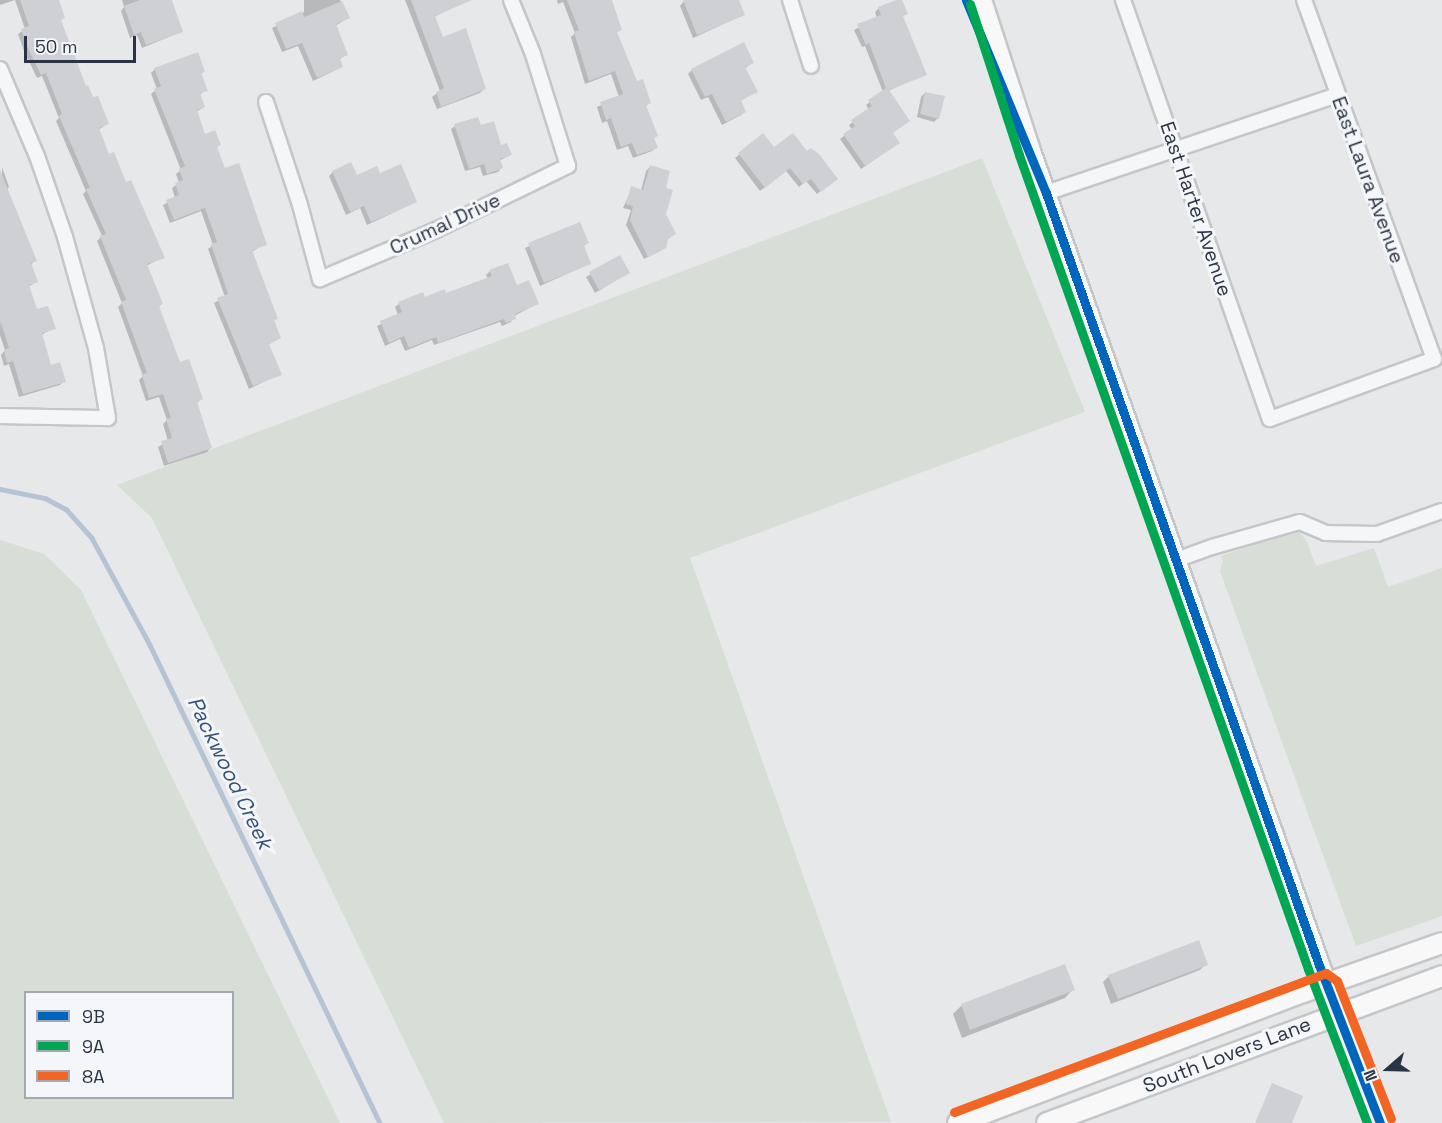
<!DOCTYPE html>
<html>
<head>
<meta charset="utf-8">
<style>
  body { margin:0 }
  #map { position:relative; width:1442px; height:1123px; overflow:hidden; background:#e6e8ea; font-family:"Space Grotesk",sans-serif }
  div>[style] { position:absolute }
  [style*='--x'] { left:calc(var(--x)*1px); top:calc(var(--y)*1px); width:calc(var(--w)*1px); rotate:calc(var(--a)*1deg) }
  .green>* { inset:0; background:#d6ded6 }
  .shadow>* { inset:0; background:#0003 }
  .stream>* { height:4.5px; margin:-2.25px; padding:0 2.25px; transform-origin:2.25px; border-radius:2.25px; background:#b4c4d5 }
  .building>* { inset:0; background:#ced0d3 }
  .roads { filter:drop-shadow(2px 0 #c4c6c8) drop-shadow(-2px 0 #c4c6c8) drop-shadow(0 2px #c4c6c8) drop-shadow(0 -2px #c4c6c8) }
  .minor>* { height:14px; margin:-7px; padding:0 7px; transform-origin:7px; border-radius:7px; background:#f5f6f7 }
  .secondary>* { height:20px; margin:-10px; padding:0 10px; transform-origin:10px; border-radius:10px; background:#f8f8f8 }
  .bus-1>* { height:9px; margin:-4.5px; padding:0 4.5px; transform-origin:4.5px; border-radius:4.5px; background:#0065bd }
  .bus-2>* { height:9px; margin:-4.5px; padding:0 4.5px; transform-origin:4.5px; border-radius:4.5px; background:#00a651 }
  .bus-3>* { height:9px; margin:-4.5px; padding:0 4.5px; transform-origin:4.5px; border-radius:4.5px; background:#f26522 }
  span { translate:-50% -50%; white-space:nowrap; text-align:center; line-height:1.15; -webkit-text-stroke:6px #f4f6f9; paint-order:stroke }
  .street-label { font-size:20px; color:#2b3445 }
  .water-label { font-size:21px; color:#34527a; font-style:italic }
  .legend { position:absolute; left:24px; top:991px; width:210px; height:108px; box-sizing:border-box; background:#f4f6f9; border:2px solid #a4a8b1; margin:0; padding:8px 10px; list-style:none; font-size:18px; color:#2b3445 }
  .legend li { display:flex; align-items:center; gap:12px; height:30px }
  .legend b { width:30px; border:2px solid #a4a8b1 }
  .north { position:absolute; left:1358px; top:1039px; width:60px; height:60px; -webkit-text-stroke:4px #f4f6f9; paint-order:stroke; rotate:250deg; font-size:16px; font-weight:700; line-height:24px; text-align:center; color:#2b3445 }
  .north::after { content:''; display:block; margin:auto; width:21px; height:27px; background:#2b3445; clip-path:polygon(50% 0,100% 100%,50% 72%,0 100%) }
  .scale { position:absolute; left:24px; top:36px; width:112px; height:27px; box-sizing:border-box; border:3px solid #2b3445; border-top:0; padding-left:8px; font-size:18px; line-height:21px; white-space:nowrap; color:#2b3445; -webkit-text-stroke:4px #f4f6f9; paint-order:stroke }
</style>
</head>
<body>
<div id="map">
  <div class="green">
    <div style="clip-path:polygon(982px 158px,1085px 412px,690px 558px,891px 1122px,444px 1123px,152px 518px,117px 485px)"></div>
    <div style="clip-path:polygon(1292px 531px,1299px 532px,1306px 540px,1316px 566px,1374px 548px,1388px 587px,1442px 568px,1442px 916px,1356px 946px,1220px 571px,1223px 562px,1221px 556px)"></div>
    <div style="clip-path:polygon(evenodd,0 540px,44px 554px,81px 590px,340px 1123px,0 1123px,0 540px,26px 992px,232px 992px,232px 1098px,26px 1098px,26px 992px)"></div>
  </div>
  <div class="shadow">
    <div style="clip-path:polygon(0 0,15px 0,0 5px)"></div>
    <div style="clip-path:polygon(15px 0,57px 0,63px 18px,60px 21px,86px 88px,107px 124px,98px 130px,108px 156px,163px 257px,146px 266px,161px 304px,158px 308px,179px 364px,201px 399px,197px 403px,210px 448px,207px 452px,164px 466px,158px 447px,168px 441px,163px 424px,167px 420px,159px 397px,146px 401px,139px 380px,143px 376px,118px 307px,122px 303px,97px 241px,102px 236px,83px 194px,86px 191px,56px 121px,59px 118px,42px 76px,37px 78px,24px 51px,18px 34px,25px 29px)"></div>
    <div style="clip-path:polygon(122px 0,170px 0,181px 32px,142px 48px,137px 35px,130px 38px,121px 11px,124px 7px)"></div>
    <div style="clip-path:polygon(304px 0,340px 0,348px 18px,335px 26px,346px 54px,339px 60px,342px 67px,313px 81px,298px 46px,282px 52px,272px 28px,304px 12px)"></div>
    <div style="clip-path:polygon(405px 0,451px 0,454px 7px,434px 17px,442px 39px,484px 89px,480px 93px,437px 109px,432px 97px,440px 91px)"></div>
    <div style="clip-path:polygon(557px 0,611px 0,620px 30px,616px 33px,636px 83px,650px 102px,645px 107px,656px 136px,653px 139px,656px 147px,652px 151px,633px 158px,628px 146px,617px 150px,607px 121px,602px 123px,597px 107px,619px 97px,611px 74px,585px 84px,571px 37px,575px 33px,563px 2px,558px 4px)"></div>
    <div style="clip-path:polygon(685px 0,737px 0,743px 15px,693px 38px,680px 6px)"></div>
    <div style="clip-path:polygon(900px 0,906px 14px,902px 17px,925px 74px,888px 91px,894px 146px,861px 169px,840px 139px,852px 130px,849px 125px,869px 110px,866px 105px,883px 92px,865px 46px,862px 47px,854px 30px,877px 18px,875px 12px,879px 8px)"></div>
    <div style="clip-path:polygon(753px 62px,744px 69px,756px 92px,740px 101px,745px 112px,741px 115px,722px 125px,708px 97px,701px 100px,688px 74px,692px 70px)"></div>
    <div style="clip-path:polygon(155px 69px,204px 71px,200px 75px,206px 90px,199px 95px,204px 107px,196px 112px,204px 135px,216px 148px,225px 170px,265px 244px,251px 252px,276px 318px,273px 322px,279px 338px,268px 345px,280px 374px,249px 389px,214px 303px,225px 297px,208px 249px,213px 245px,201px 211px,170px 223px,163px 205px,175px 198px,172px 188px,179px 183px,176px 174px,181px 170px,151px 94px,157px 89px,151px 73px)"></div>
    <div style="clip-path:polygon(925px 93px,938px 118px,934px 122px,917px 117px,921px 97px)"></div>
    <div style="clip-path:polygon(455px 126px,480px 127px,510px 155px,499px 161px,501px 168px,498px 172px,483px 176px,480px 167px,465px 171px,451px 129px)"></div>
    <div style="clip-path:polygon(763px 136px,774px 149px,806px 153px,832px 182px,817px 194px,806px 181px,799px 187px,786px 171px,760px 191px,735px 158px)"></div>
    <div style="clip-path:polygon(2px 167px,9px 187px,7px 190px,35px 260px,31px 265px,36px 282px,28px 287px,36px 311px,54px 328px,41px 335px,50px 367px,64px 381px,60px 385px,19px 397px,9px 364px,4px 366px,1px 355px,5px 350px,0 335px)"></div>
    <div style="clip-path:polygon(650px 167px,664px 189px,665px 215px,674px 234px,666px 240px,660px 251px,644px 259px,626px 225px,631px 210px,623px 208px,632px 188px,641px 191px,646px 171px)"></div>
    <div style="clip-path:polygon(333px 172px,356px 177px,379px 175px,416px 202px,367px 225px,360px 208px,346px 215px,329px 176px)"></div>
    <div style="clip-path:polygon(579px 224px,587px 243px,583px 247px,589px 264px,540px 286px,525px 248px)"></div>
    <div style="clip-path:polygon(619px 257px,628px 273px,595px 293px,586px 277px)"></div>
    <div style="clip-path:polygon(490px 271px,537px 304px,514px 316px,511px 322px,502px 326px,500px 322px,434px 345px,432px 340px,405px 351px,400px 339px,385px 346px,377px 326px,398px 315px,395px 307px,399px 304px,445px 295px,488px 279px,486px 275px)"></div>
    <div style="clip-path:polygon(1206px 964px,1200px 970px,1111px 1004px,1103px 982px,1109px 976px)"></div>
    <div style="clip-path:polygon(1064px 966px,1073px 989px,1065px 998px,962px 1038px,953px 1014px,961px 1006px)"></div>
  </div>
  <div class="stream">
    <div style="--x:0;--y:489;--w:46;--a:11.3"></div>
    <div style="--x:45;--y:498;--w:24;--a:28"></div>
    <div style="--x:66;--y:509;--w:39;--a:48"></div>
    <div style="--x:92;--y:538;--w:122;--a:61.5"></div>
    <div style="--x:150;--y:645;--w:530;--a:64.3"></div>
  </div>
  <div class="building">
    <div style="clip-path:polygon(20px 0,59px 0,65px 18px,61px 20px,86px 86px,88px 85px,93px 97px,98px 96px,109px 124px,99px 128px,109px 154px,114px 152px,126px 182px,131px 180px,165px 258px,147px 264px,163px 304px,159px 306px,180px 362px,189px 359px,203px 399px,197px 402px,212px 448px,168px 463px,161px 441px,172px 438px,166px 419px,171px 418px,163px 394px,149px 398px,142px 375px,147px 373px,121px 302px,126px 300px,100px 236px,106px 234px,86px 189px,90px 188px,59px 116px,62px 114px,46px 73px,41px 75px,27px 46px,21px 29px,29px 26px)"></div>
    <div style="clip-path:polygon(140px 0,172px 0,183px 32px,146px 45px,141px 32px,134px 35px,124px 6px)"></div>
    <div style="clip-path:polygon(411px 0,472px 0,435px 16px,443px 37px,466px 28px,486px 89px,441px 107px,436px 92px,444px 88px)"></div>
    <div style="clip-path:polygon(567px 0,612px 0,622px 30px,617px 32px,637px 81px,643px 79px,651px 103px,646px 105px,658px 136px,654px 138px,658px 148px,637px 155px,632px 143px,621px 147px,611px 118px,606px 120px,600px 102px,623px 94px,615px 71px,589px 81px,574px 32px,579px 30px)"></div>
    <div style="clip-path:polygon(683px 0,739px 0,745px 15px,697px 35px)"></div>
    <div style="clip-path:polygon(896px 0,902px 0,908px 14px,903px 16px,927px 75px,889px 90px,910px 121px,893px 133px,900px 143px,865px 166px,843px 134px,855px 126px,851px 120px,872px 106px,868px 100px,886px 88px,869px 43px,866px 45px,857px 24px,881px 15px,878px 7px)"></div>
    <div style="clip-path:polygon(342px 1px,350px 18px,336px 24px,348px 55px,340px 58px,343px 67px,317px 78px,302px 43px,286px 49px,275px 23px,302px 11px,304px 17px)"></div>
    <div style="clip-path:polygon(744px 42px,754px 63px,745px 67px,758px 92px,741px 100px,746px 112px,726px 122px,712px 94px,705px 97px,691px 69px)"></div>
    <div style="clip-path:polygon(198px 52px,205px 72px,201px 73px,208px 91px,200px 93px,205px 107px,197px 110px,205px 134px,215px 130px,221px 145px,217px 147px,225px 168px,239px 163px,267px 245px,252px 250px,278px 319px,274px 320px,281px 338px,269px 344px,282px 375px,253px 386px,217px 298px,228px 294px,211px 244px,217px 242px,205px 208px,174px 220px,166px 200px,179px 195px,175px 183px,183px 180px,179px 169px,185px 166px,154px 89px,161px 86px,154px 68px)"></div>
    <div style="clip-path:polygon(925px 92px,945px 96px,939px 119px,920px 114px)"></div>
    <div style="clip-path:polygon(478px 117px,481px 125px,494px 121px,501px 145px,507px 143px,512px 155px,500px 159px,503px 168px,487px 174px,484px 164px,469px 169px,454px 124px)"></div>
    <div style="clip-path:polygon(763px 133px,774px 147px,793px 133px,807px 151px,811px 148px,819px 154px,838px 179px,821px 192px,811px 179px,803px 184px,790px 168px,765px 188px,738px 153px)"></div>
    <div style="clip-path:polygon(351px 162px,357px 175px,377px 166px,380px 173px,401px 164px,417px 202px,371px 222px,364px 206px,350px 212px,332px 171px)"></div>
    <div style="clip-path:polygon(650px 165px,670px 171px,666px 188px,673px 190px,666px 214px,676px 234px,668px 239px,666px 248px,648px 257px,630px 220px,633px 206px,626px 204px,631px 186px,643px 190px)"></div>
    <div style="clip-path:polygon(0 170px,37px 261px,31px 263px,38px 282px,29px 285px,37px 309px,48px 306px,56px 329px,42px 333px,51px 365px,60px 362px,66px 382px,23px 394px,13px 361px,7px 363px,4px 350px,9px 348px,0 320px)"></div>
    <div style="clip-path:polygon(580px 222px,589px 243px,584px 245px,591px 264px,544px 283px,528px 243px)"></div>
    <div style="clip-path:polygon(620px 255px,630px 273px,599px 290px,589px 272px)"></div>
    <div style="clip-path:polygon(508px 263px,517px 285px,529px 280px,539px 304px,515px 314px,516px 319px,506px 323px,504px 319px,438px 343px,436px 337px,409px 348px,404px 336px,389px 343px,380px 321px,402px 312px,398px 302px,423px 292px,425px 297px,445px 289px,446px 293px,492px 276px,489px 270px)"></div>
    <div style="clip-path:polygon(1199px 940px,1208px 965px,1118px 999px,1108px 975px)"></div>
    <div style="clip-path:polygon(1065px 964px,1075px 990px,970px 1030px,961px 1004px)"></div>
    <div style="clip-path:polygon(1272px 1083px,1303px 1096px,1292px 1123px,1255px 1123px)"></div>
  </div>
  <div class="roads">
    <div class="minor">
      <div style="--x:790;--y:0;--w:69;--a:72.3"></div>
      <div style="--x:1123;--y:0;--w:444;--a:70.7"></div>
      <div style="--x:1270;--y:419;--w:175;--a:-20.1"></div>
      <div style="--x:1434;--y:359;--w:382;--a:-109.9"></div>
      <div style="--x:0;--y:69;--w:95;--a:67"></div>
      <div style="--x:37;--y:156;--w:86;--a:70.9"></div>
      <div style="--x:65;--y:237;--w:115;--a:74.4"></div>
      <div style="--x:96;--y:348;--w:71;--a:80.3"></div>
      <div style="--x:108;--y:418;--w:108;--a:-178.9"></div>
      <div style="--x:266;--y:102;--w:108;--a:71.7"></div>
      <div style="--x:300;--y:205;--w:77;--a:74.9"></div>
      <div style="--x:320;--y:279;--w:126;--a:-22.9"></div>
      <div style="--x:436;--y:230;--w:147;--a:-25.9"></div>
      <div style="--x:568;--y:166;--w:117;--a:-107.4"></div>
      <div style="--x:533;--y:54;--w:58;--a:-112.2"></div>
      <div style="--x:1046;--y:193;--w:307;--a:-18.6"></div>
      <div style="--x:1176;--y:560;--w:38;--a:-20"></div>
      <div style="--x:1212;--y:547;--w:91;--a:-15.9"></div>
      <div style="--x:1300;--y:522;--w:28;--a:23"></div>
      <div style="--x:1326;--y:533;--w:51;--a:1.1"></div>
      <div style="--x:1377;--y:534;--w:69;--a:-19.5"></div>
    </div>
    <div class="secondary">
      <div style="--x:981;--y:0;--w:159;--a:72"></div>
      <div style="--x:1030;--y:151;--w:864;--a:70.45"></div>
      <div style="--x:1319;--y:965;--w:169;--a:68.9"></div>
      <div style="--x:958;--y:1123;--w:369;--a:-20.8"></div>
      <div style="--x:1303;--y:992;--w:147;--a:-19.4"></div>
      <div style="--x:1047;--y:1123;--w:421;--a:-20.4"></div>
    </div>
  </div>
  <div class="bus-1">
    <div style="--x:966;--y:0;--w:209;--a:67.5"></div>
    <div style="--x:1046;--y:193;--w:819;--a:70.53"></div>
    <div style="--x:1319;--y:965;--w:169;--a:68.9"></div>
  </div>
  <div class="bus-2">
    <div style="--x:970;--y:4;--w:159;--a:72"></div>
    <div style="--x:1019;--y:155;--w:864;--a:70.45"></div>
    <div style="--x:1308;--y:969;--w:165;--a:69"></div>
  </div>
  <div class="bus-3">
    <div style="--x:954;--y:1112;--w:397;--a:-20.5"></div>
    <div style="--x:1326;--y:973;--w:14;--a:36"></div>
    <div style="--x:1337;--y:981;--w:148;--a:68.6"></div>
  </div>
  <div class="street-label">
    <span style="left:1368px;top:180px;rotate:70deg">East Laura Avenue</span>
    <span style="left:1196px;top:209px;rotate:71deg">East Harter Avenue</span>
    <span style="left:445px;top:224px;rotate:-25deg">Crumal Drive</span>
    <span style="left:1227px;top:1055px;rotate:-21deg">South Lovers Lane</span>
  </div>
  <div class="water-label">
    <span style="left:230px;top:773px;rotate:64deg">Packwood Creek</span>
  </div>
  <ul class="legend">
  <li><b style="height:8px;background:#0065bd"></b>9B</li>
  <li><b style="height:8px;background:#00a651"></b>9A</li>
  <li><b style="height:8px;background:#f26522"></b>8A</li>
  </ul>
  <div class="north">N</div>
  <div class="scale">50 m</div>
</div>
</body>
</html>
